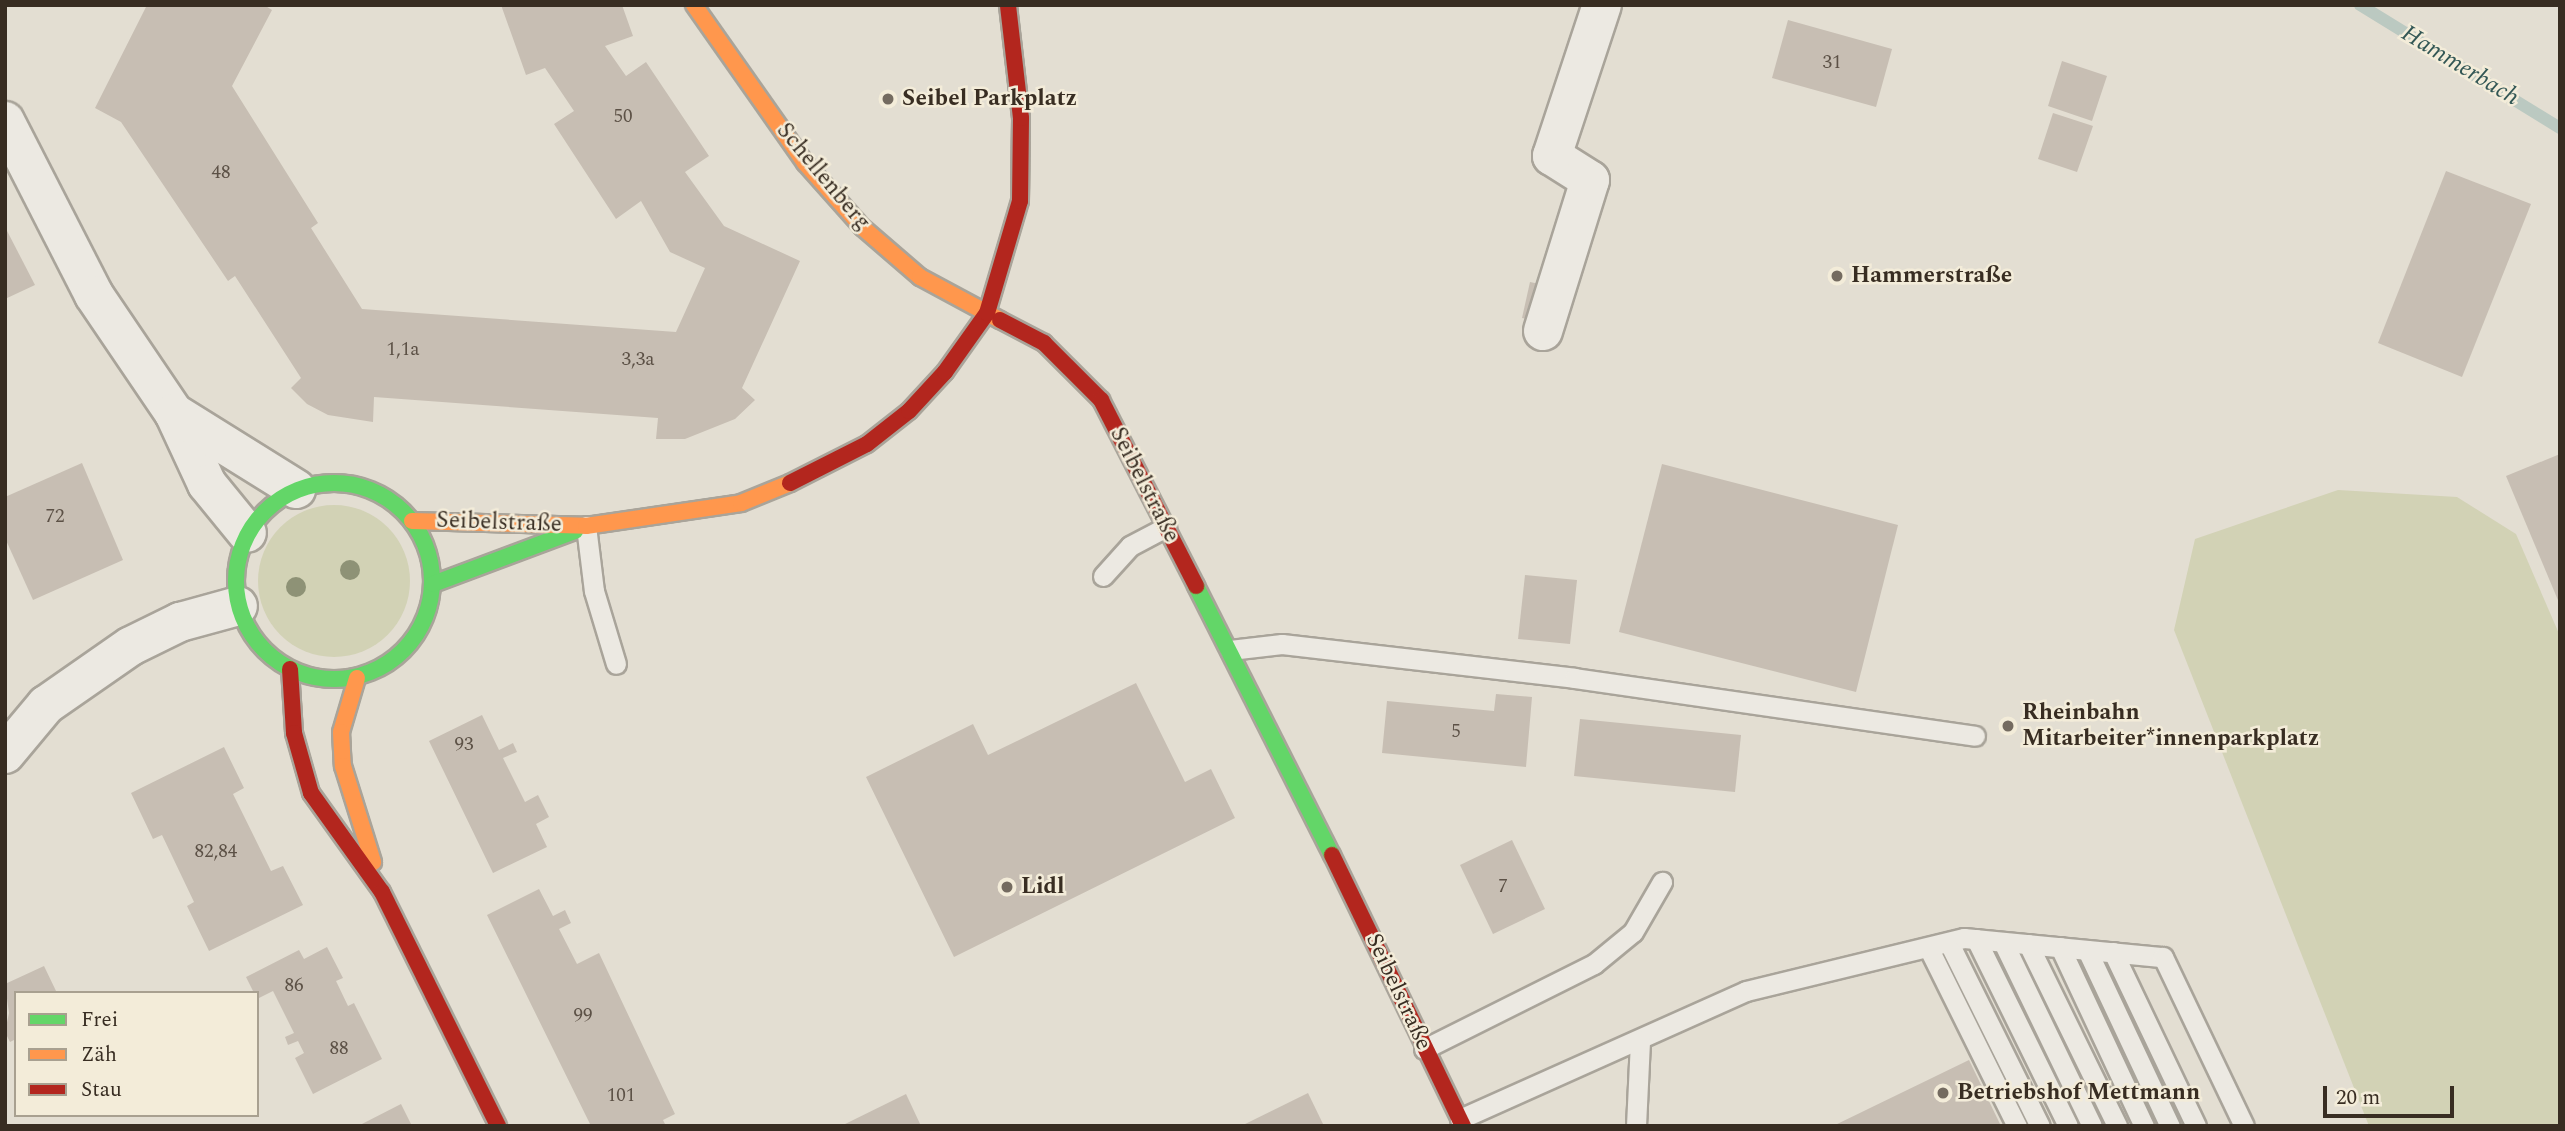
<!DOCTYPE html>
<html>
<head>
<meta charset="utf-8">
<style>
  body { margin:0 }
  #map { position:relative; width:2565px; height:1131px; overflow:hidden; background:#e3ded2; font-family:Spectral,serif }
  div>[style] { position:absolute }
  [style*='--x'] { left:calc(var(--x)*1px); top:calc(var(--y)*1px); width:calc(var(--w)*1px); rotate:calc(var(--a)*1deg) }
  .green>* { inset:0; background:#d2d2b5 }
  .round { border-radius:50% }
  .stream>* { height:12px; margin:-6px; padding:0 6px; transform-origin:6px; border-radius:6px; background:#bbc9c1 }
  .building>* { inset:0; background:#c7beb3 }
  .roads { filter:drop-shadow(2px 0 #a9a49a) drop-shadow(-2px 0 #a9a49a) drop-shadow(0 2px #a9a49a) drop-shadow(0 -2px #a9a49a) }
  .lane>* { height:19px; margin:-9.5px; padding:0 9.5px; transform-origin:9.5px; border-radius:9.5px; background:#ece9e2 }
  .street>* { height:38px; margin:-19px; padding:0 19px; transform-origin:19px; border-radius:19px; background:#ece9e2 }
  .fast>* { height:16px; margin:-8px; padding:0 8px; transform-origin:8px; border-radius:8px; background:#63d668 }
  .fast>.ring { margin:-8px; padding:0; box-sizing:content-box; background:none; border:16px solid #63d668; border-radius:50% }
  .slow>* { height:16px; margin:-8px; padding:0 8px; transform-origin:8px; border-radius:8px; background:#ff974d }
  .jam>* { height:16px; margin:-8px; padding:0 8px; transform-origin:8px; border-radius:8px; background:#b3261e }
  .trees>* { width:20px; height:20px; margin:-10px; border-radius:50%; background:#8e9276 }
  .dots>* { width:19px; height:19px; translate:-50% -50%; box-sizing:border-box; border:4px solid #f3ecd9; border-radius:50% }
  span { translate:-50% -50%; white-space:nowrap; text-align:center; line-height:1.15; -webkit-text-stroke:5px #f3ecd9; paint-order:stroke }
  .number-label { font-size:19px; color:#5c5146 }
  .number-label span { -webkit-text-stroke-width:0 }
  .poi-label { font-size:23px; color:#382d22; font-weight:700 }
  .left { translate:0 -50%; text-align:left }
  .street-label { font-size:23px; color:#382d22 }
  .water-label { font-size:24px; color:#335755; font-style:italic }
  .frame { position:absolute; inset:0; border:7px solid #382d22; pointer-events:none }
  .legend { position:absolute; left:14px; top:991px; width:245px; height:126px; box-sizing:border-box; background:#f3ecd9; border:2px solid #a8a090; margin:0; padding:9px 12px; list-style:none; font-size:21px; color:#382d22 }
  .legend li { display:flex; align-items:center; gap:14px; height:35px }
  .legend b { width:35px; border:2px solid #a8a090 }
  .scale { position:absolute; left:2323px; top:1086px; width:131px; height:32px; box-sizing:border-box; border:4px solid #382d22; border-top:0; padding-left:9px; font-size:21px; line-height:24px; white-space:nowrap; color:#382d22; -webkit-text-stroke:5px #f3ecd9; paint-order:stroke }
</style>
</head>
<body>
<div id="map">
  <div class="green">
    <div style="clip-path:polygon(2338px 490px,2457px 497px,2516px 534px,2560px 636px,2560px 1126px,2369px 1126px,2174px 630px,2195px 539px)"></div>
    <div class="round" style="left:258px;top:505px;width:152px;height:152px"></div>
  </div>
  <div class="stream">
    <div style="--x:2360;--y:5;--w:235;--a:31.6"></div>
  </div>
  <div class="building">
    <div style="clip-path:polygon(147px 5px,264px 5px,272px 10px,232px 86px,318px 223px,311px 228px,362px 309px,676px 332px,705px 268px,670px 252px,641px 201px,616px 219px,554px 124px,574px 111px,545px 68px,526px 75px,501px 5px,622px 5px,633px 36px,605px 46px,626px 76px,646px 62px,709px 156px,685px 172px,724px 226px,800px 261px,742px 388px,755px 400px,735px 419px,685px 439px,656px 439px,658px 418px,374px 397px,373px 422px,328px 415px,307px 404px,291px 388px,301px 378px,235px 276px,228px 281px,121px 122px,95px 108px)"></div>
    <div style="clip-path:polygon(1788px 20px,1892px 49px,1876px 107px,1772px 78px)"></div>
    <div style="clip-path:polygon(2062px 61px,2107px 76px,2092px 121px,2048px 106px)"></div>
    <div style="clip-path:polygon(2053px 113px,2093px 126px,2077px 172px,2038px 159px)"></div>
    <div style="clip-path:polygon(2446px 171px,2531px 204px,2462px 377px,2378px 343px)"></div>
    <div style="clip-path:polygon(5px 227px,35px 285px,5px 299px)"></div>
    <div style="clip-path:polygon(1530px 282px,1549px 286px,1541px 322px,1522px 318px)"></div>
    <div style="clip-path:polygon(2560px 454px,2560px 605px,2506px 476px)"></div>
    <div style="clip-path:polygon(82px 463px,123px 560px,33px 600px,5px 538px,5px 497px)"></div>
    <div style="clip-path:polygon(1662px 464px,1898px 525px,1856px 692px,1619px 632px)"></div>
    <div style="clip-path:polygon(1525px 575px,1577px 580px,1570px 644px,1518px 639px)"></div>
    <div style="clip-path:polygon(1136px 683px,1185px 782px,1211px 769px,1235px 818px,954px 957px,866px 777px,973px 724px,988px 755px)"></div>
    <div style="clip-path:polygon(1496px 694px,1532px 697px,1526px 767px,1382px 753px,1387px 701px,1494px 711px)"></div>
    <div style="clip-path:polygon(482px 715px,499px 750px,513px 743px,517px 752px,503px 758px,525px 802px,538px 795px,549px 817px,536px 824px,547px 847px,493px 873px,429px 741px)"></div>
    <div style="clip-path:polygon(1580px 719px,1741px 735px,1735px 792px,1574px 776px)"></div>
    <div style="clip-path:polygon(224px 747px,244px 788px,233px 794px,271px 871px,283px 866px,303px 905px,209px 951px,187px 906px,194px 902px,162px 835px,153px 839px,131px 793px)"></div>
    <div style="clip-path:polygon(1512px 840px,1545px 909px,1493px 934px,1460px 865px)"></div>
    <div style="clip-path:polygon(539px 889px,553px 916px,565px 910px,571px 923px,559px 929px,577px 964px,599px 953px,675px 1114px,663px 1120px,666px 1126px,591px 1126px,487px 915px)"></div>
    <div style="clip-path:polygon(327px 947px,343px 978px,336px 981px,348px 1006px,354px 1003px,382px 1059px,313px 1094px,295px 1058px,304px 1053px,298px 1041px,288px 1045px,285px 1037px,294px 1033px,273px 991px,257px 999px,246px 977px,299px 950px,304px 959px)"></div>
    <div style="clip-path:polygon(44px 966px,57px 993px,16px 993px,16px 1039px,10px 1042px,5px 1032px,9px 1013px,5px 984px)"></div>
    <div style="clip-path:polygon(1969px 1060px,2001px 1126px,1833px 1126px)"></div>
    <div style="clip-path:polygon(1308px 1093px,1324px 1126px,1241px 1126px)"></div>
    <div style="clip-path:polygon(906px 1094px,921px 1126px,841px 1126px)"></div>
    <div style="clip-path:polygon(401px 1104px,412px 1126px,358px 1126px)"></div>
  </div>
  <div class="roads">
    <div class="lane">
      <div style="--x:586;--y:526;--w:65;--a:83"></div>
      <div style="--x:594;--y:591;--w:76;--a:73.2"></div>
      <div style="--x:1103;--y:576;--w:40;--a:-48"></div>
      <div style="--x:1130;--y:546;--w:41;--a:-27.8"></div>
      <div style="--x:1230;--y:650;--w:52;--a:-6.6"></div>
      <div style="--x:1282;--y:644;--w:294;--a:6.6"></div>
      <div style="--x:1574;--y:678;--w:405;--a:8.2"></div>
      <div style="--x:1976;--y:939;--w:208;--a:63.8"></div>
      <div style="--x:2003;--y:942;--w:204;--a:64.2"></div>
      <div style="--x:1949;--y:943;--w:204;--a:63.6"></div>
      <div style="--x:2028;--y:944;--w:203;--a:63.9"></div>
      <div style="--x:2060;--y:947;--w:198;--a:64.9"></div>
      <div style="--x:1929;--y:949;--w:198;--a:63.6"></div>
      <div style="--x:2087;--y:950;--w:195;--a:64.8"></div>
      <div style="--x:2113;--y:952;--w:193;--a:64.5"></div>
      <div style="--x:1424;--y:1049;--w:190;--a:-26.6"></div>
      <div style="--x:1594;--y:964;--w:50;--a:-39.4"></div>
      <div style="--x:1633;--y:932;--w:58;--a:-59.9"></div>
      <div style="--x:1460;--y:1119;--w:313;--a:-24.1"></div>
      <div style="--x:1746;--y:991;--w:224;--a:-13.7"></div>
      <div style="--x:1964;--y:938;--w:200;--a:5.5"></div>
      <div style="--x:2163;--y:957;--w:187;--a:64.4"></div>
      <div style="--x:1636;--y:1126;--w:86;--a:-87.3"></div>
    </div>
    <div class="street">
      <div style="--x:5;--y:121;--w:195;--a:62.9"></div>
      <div style="--x:94;--y:295;--w:143;--a:55.9"></div>
      <div style="--x:174;--y:413;--w:78;--a:65.1"></div>
      <div style="--x:207;--y:484;--w:63;--a:50.8"></div>
      <div style="--x:1543;--y:331;--w:158;--a:-72.7"></div>
      <div style="--x:1590;--y:180;--w:45;--a:-147.7"></div>
      <div style="--x:1552;--y:156;--w:159;--a:-71.7"></div>
      <div style="--x:174;--y:413;--w:144;--a:31.9"></div>
      <div style="--x:5;--y:754;--w:64;--a:-50.1"></div>
      <div style="--x:46;--y:705;--w:103;--a:-34.8"></div>
      <div style="--x:131;--y:646;--w:55;--a:-26.1"></div>
      <div style="--x:180;--y:622;--w:60;--a:-15.4"></div>
    </div>
    <div class="fast">
      <div class="ring" style="left:236px;top:483px;width:180px;height:180px"></div>
      <div style="--x:433;--y:584;--w:152;--a:-20.5"></div>
      <div style="--x:1196;--y:586;--w:301;--a:63.2"></div>
    </div>
    <div class="slow">
      <div style="--x:694;--y:5;--w:193;--a:54.9"></div>
      <div style="--x:805;--y:163;--w:86;--a:48.3"></div>
      <div style="--x:862;--y:227;--w:77;--a:40.8"></div>
      <div style="--x:920;--y:277;--w:91;--a:28.3"></div>
      <div style="--x:412;--y:521;--w:174;--a:1.6"></div>
      <div style="--x:586;--y:526;--w:157;--a:-8.4"></div>
      <div style="--x:741;--y:503;--w:53;--a:-22.2"></div>
      <div style="--x:357;--y:678;--w:56;--a:106.5"></div>
      <div style="--x:341;--y:732;--w:34;--a:87"></div>
      <div style="--x:343;--y:766;--w:101;--a:72.6"></div>
    </div>
    <div class="jam">
      <div style="--x:1000;--y:320;--w:50;--a:27.6"></div>
      <div style="--x:1044;--y:343;--w:81;--a:45"></div>
      <div style="--x:1101;--y:400;--w:209;--a:62.9"></div>
      <div style="--x:790;--y:483;--w:86;--a:-26.9"></div>
      <div style="--x:867;--y:444;--w:53;--a:-38.2"></div>
      <div style="--x:909;--y:411;--w:53;--a:-47.3"></div>
      <div style="--x:945;--y:372;--w:72;--a:-54.6"></div>
      <div style="--x:987;--y:313;--w:117;--a:-73.6"></div>
      <div style="--x:1020;--y:201;--w:83;--a:-89.3"></div>
      <div style="--x:1021;--y:118;--w:114;--a:-96.6"></div>
      <div style="--x:290;--y:669;--w:64;--a:86.4"></div>
      <div style="--x:294;--y:733;--w:62;--a:74.2"></div>
      <div style="--x:311;--y:793;--w:122;--a:54.4"></div>
      <div style="--x:382;--y:892;--w:261;--a:63.6"></div>
      <div style="--x:1332;--y:855;--w:301;--a:64.2"></div>
    </div>
  </div>
  <div class="trees">
    <div style="left:350px;top:570px"></div>
    <div style="left:296px;top:587px"></div>
  </div>
  <div class="dots">
    <div style="left:888px;top:99px;background:#746b60"></div>
    <div style="left:1837px;top:276px;background:#746b60"></div>
    <div style="left:2008px;top:726px;background:#746b60"></div>
    <div style="left:1007px;top:887px;background:#746b60"></div>
    <div style="left:1943px;top:1093px;background:#746b60"></div>
  </div>
  <div class="number-label">
    <span style="left:1832px;top:63px">31</span>
    <span style="left:623px;top:117px">50</span>
    <span style="left:221px;top:173px">48</span>
    <span style="left:403px;top:350px">1,1a</span>
    <span style="left:638px;top:360px">3,3a</span>
    <span style="left:55px;top:517px">72</span>
    <span style="left:1456px;top:732px">5</span>
    <span style="left:464px;top:745px">93</span>
    <span style="left:216px;top:852px">82,84</span>
    <span style="left:1503px;top:887px">7</span>
    <span style="left:294px;top:986px">86</span>
    <span style="left:583px;top:1016px">99</span>
    <span style="left:339px;top:1049px">88</span>
    <span style="left:621px;top:1096px">101</span>
  </div>
  <div class="poi-label">
    <span class="left" style="left:902px;top:99px">Seibel Parkplatz</span>
    <span class="left" style="left:1851px;top:276px">Hammerstraße</span>
    <span class="left" style="left:2022px;top:726px">Rheinbahn<br>Mitarbeiter*innenparkplatz</span>
    <span class="left" style="left:1021px;top:887px">Lidl</span>
    <span class="left" style="left:1957px;top:1093px">Betriebshof Mettmann</span>
  </div>
  <div class="street-label">
    <span style="left:823px;top:177px;rotate:50deg">Schellenberg</span>
    <span style="left:1144px;top:485px;rotate:63deg">Seibelstraße</span>
    <span style="left:499px;top:523px;rotate:2deg">Seibelstraße</span>
    <span style="left:1398px;top:992px;rotate:65deg">Seibelstraße</span>
  </div>
  <div class="water-label">
    <span style="left:2460px;top:66px;rotate:31deg">Hammerbach</span>
  </div>
  <div class="frame"></div>
  <ul class="legend">
  <li><b style="height:9px;background:#63d668"></b>Frei</li>
  <li><b style="height:9px;background:#ff974d"></b>Zäh</li>
  <li><b style="height:9px;background:#b3261e"></b>Stau</li>
  </ul>
  <div class="scale">20 m</div>
</div>
</body>
</html>
